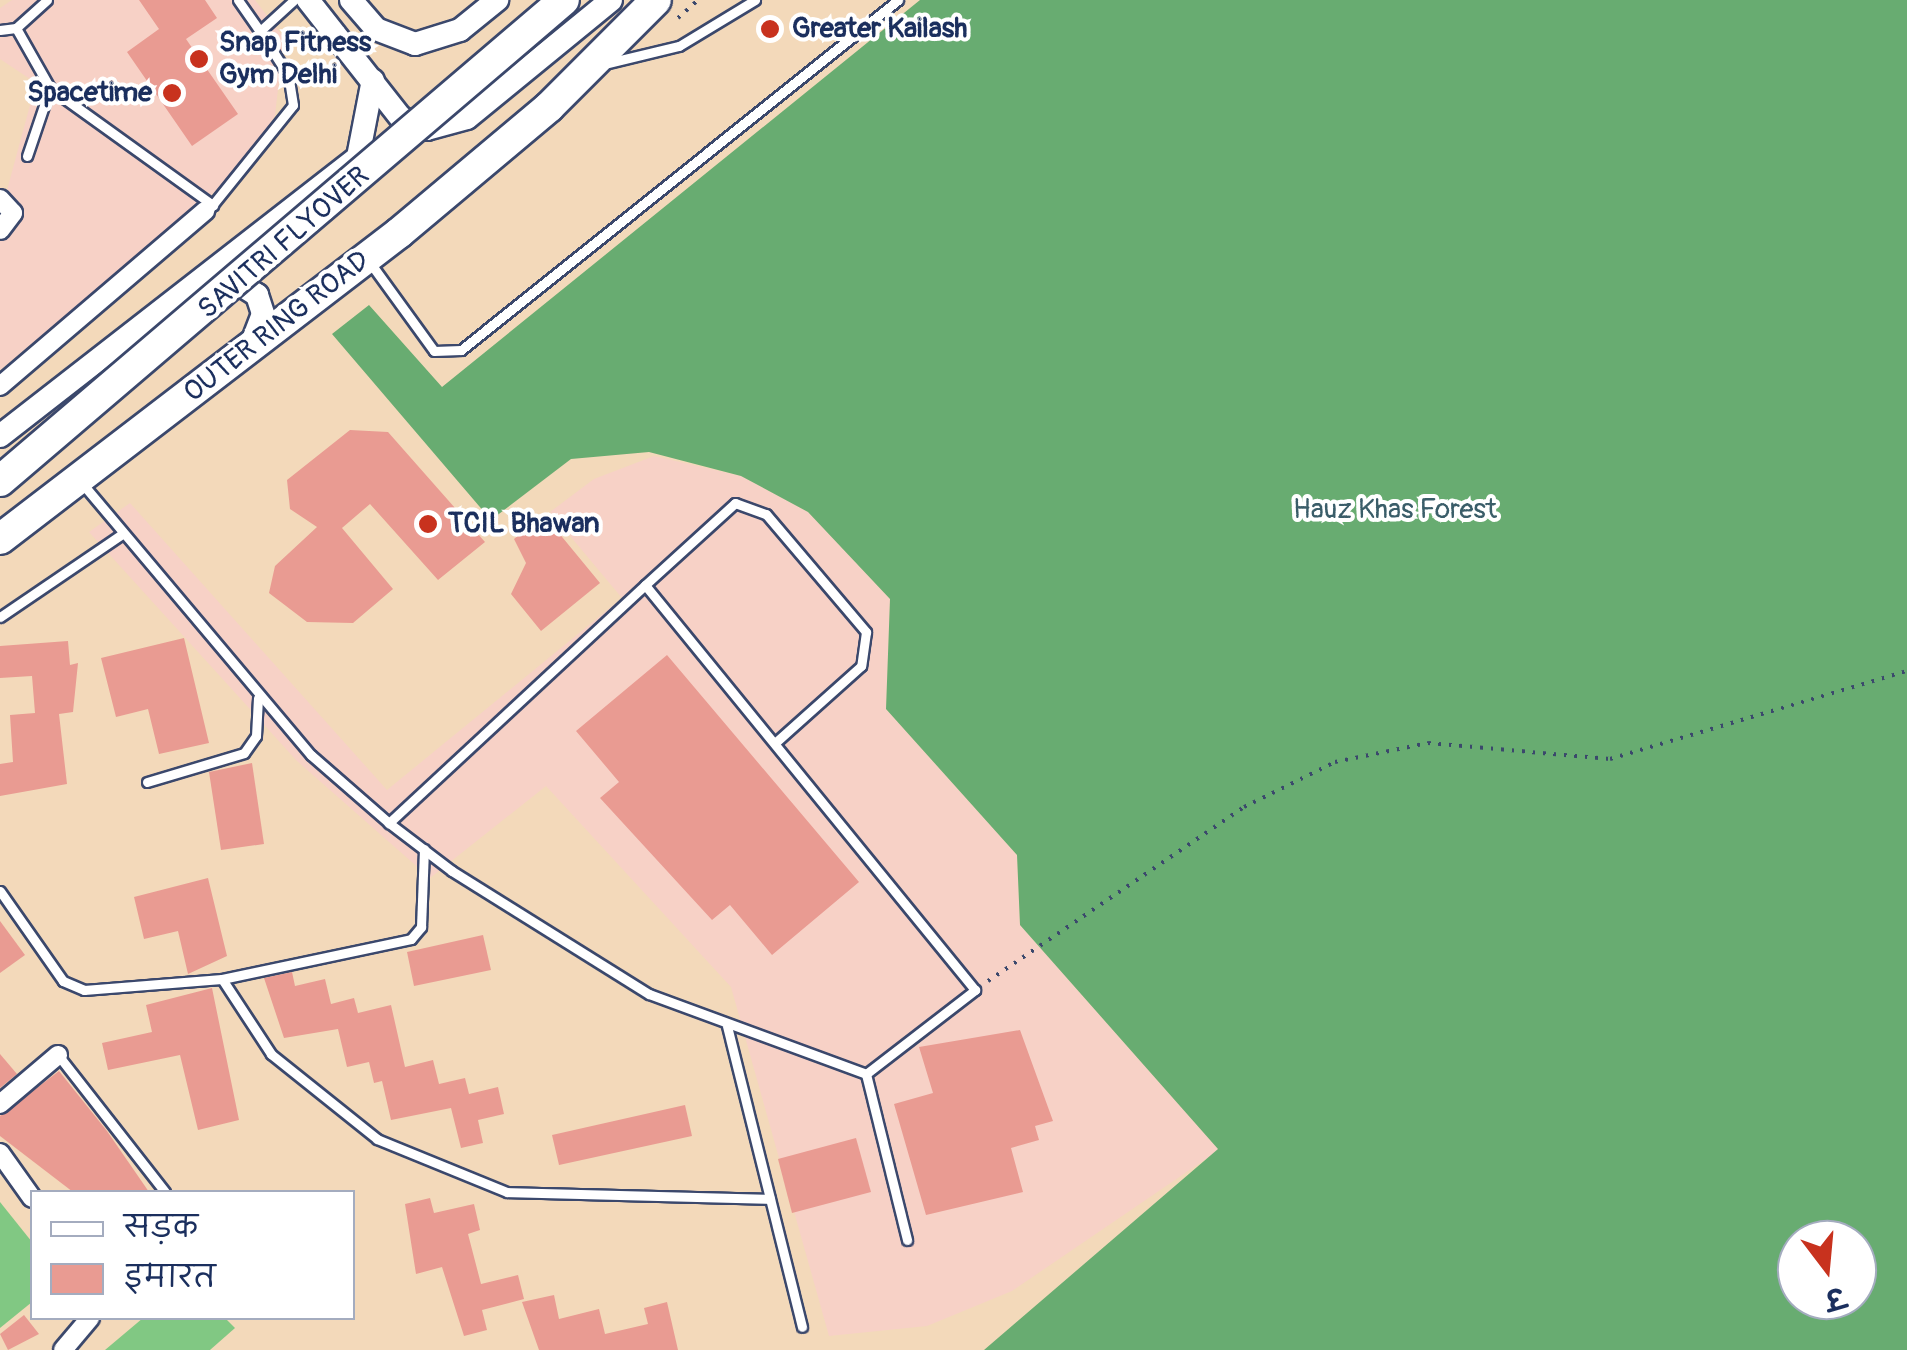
<!DOCTYPE html>
<html>
<head>
<meta charset="utf-8">
<style>
  body { margin:0 }
  #map { position:relative; width:1907px; height:1350px; overflow:hidden; background:#f3d9ba; font-family:Pangolin,"Playpen Sans Deva",sans-serif }
  div>[style] { position:absolute }
  [style*='--x'] { left:calc(var(--x)*1px); top:calc(var(--y)*1px); width:calc(var(--w)*1px); rotate:calc(var(--a)*1deg) }
  .built>* { inset:0; background:#f7d1c6 }
  .green>* { inset:0; background:#81c883 }
  .forest>* { inset:0; background:#68ac71 }
  .building>* { inset:0; background:#e99b92 }
  .path>* { height:4px; margin-top:-2px; transform-origin:0; background:repeating-linear-gradient(90deg,#3b486c 0 2.5px,transparent 0 10.5px) }
  .roads { filter:drop-shadow(2px 0 #3b486c) drop-shadow(-2px 0 #3b486c) drop-shadow(0 2px #3b486c) drop-shadow(0 -2px #3b486c) }
  .service>* { height:9px; margin:-4.5px; padding:0 4.5px; transform-origin:4.5px; border-radius:4.5px; background:#fff }
  .minor>* { height:18px; margin:-9px; padding:0 9px; transform-origin:9px; border-radius:9px; background:#fff }
  .tertiary>* { height:22px; margin:-11px; padding:0 11px; transform-origin:11px; border-radius:11px; background:#fff }
  .primary>* { height:30px; margin:-15px; padding:0 15px; transform-origin:15px; border-radius:15px; background:#fff }
  .bridges { filter:drop-shadow(2px 0 #3b486c) drop-shadow(-2px 0 #3b486c) drop-shadow(0 2px #3b486c) drop-shadow(0 -2px #3b486c) }
  .primary-bridge>* { height:30px; margin:-15px; padding:0 15px; transform-origin:15px; border-radius:15px; background:#fff }
  .dots>* { width:28px; height:28px; translate:-50% -50%; box-sizing:border-box; border:5px solid #fff; border-radius:50% }
  span { translate:-50% -50%; white-space:nowrap; text-align:center; line-height:1.15; -webkit-text-stroke:8px #fff; paint-order:stroke }
  .poi-label { font-size:28px; color:#1b2f5e; font-weight:700 }
  .left { translate:0 -50%; text-align:left }
  .right { translate:-100% -50%; text-align:right }
  .street-label { font-size:28px; color:#1b2f5e }
  .park-label { font-size:28px; color:#3a5d69 }
  .legend { position:absolute; left:30px; top:1190px; width:325px; height:130px; box-sizing:border-box; background:#fff; border:2px solid #a4acbf; margin:0; padding:12px 18px; list-style:none; font-size:30px; color:#1b2f5e }
  .legend li { display:flex; align-items:center; gap:20px; height:50px }
  .legend b { width:50px; border:2px solid #a4acbf }
  .north { position:absolute; left:1777px; top:1220px; width:100px; height:100px; box-sizing:border-box; background:#fff; border:2px solid #a4acbf; border-radius:50%; rotate:164deg; font-size:28px; font-weight:700; line-height:40px; text-align:center; color:#1b2f5e }
  .north::after { content:''; display:block; margin:auto; width:35px; height:45px; background:#c8321e; clip-path:polygon(50% 0,100% 100%,50% 72%,0 100%) }
</style>
</head>
<body>
<div id="map">
  <div class="built">
    <div style="clip-path:polygon(12px 0,255px 0,284px 38px,275px 115px,247px 165px,0 370px,0 216px,36px 83px,0 59px,0 8px)"></div>
    <div style="clip-path:polygon(654px 456px,741px 476px,808px 512px,890px 599px,886px 709px,1017px 855px,1020px 925px,1219px 1150px,1012px 1291px,927px 1326px,829px 1336px,731px 987px,546px 786px,430px 878px,297px 761px,89px 532px,130px 503px,387px 790px,622px 598px,550px 512px,594px 479px)"></div>
  </div>
  <div class="green">
    <div style="clip-path:polygon(0 1202px,32px 1242px,32px 1302px,0 1328px)"></div>
    <div style="clip-path:polygon(143px 1318px,225px 1318px,235px 1328px,210px 1350px,105px 1350px)"></div>
  </div>
  <div class="forest">
    <div style="clip-path:polygon(evenodd,920px 0,1907px 0,1907px 1350px,984px 1350px,1218px 1149px,1020px 925px,1017px 855px,886px 709px,890px 599px,808px 512px,741px 476px,649px 452px,571px 459px,491px 520px,332px 334px,369px 305px,442px 387px,920px 0,1797px 1240px,1857px 1240px,1857px 1300px,1797px 1300px,1797px 1240px)"></div>
  </div>
  <div class="building">
    <div style="clip-path:polygon(139px 0,205px 0,217px 18px,186px 39px,238px 114px,192px 146px,127px 52px,159px 29px)"></div>
    <div style="clip-path:polygon(350px 430px,388px 432px,485px 542px,438px 580px,370px 504px,342px 528px,393px 589px,353px 623px,307px 622px,269px 593px,275px 566px,317px 527px,290px 509px,287px 480px)"></div>
    <div style="clip-path:polygon(544px 515px,600px 583px,541px 631px,511px 594px,526px 563px,514px 539px)"></div>
    <div style="clip-path:polygon(184px 638px,209px 743px,159px 754px,148px 709px,116px 717px,101px 658px)"></div>
    <div style="clip-path:polygon(68px 641px,70px 665px,78px 663px,73px 712px,59px 714px,67px 784px,0 796px,0 764px,13px 762px,10px 715px,35px 713px,32px 676px,0 678px,0 646px)"></div>
    <div style="clip-path:polygon(667px 655px,859px 882px,772px 955px,730px 905px,712px 920px,600px 798px,619px 782px,576px 731px)"></div>
    <div style="clip-path:polygon(252px 763px,264px 844px,221px 850px,209px 772px)"></div>
    <div style="clip-path:polygon(208px 878px,227px 956px,188px 974px,178px 931px,144px 939px,134px 897px)"></div>
    <div style="clip-path:polygon(0 921px,25px 955px,0 973px)"></div>
    <div style="clip-path:polygon(483px 935px,491px 970px,414px 986px,407px 952px)"></div>
    <div style="clip-path:polygon(292px 972px,295px 986px,325px 979px,331px 1004px,354px 998px,358px 1013px,391px 1005px,405px 1067px,433px 1060px,439px 1084px,465px 1078px,469px 1094px,498px 1087px,504px 1114px,478px 1120px,483px 1143px,461px 1148px,451px 1108px,391px 1120px,382px 1081px,374px 1083px,369px 1062px,347px 1067px,338px 1029px,284px 1038px,264px 978px)"></div>
    <div style="clip-path:polygon(212px 988px,239px 1120px,198px 1130px,180px 1055px,108px 1070px,102px 1043px,152px 1032px,146px 1005px)"></div>
    <div style="clip-path:polygon(1020px 1030px,1053px 1121px,1035px 1126px,1039px 1140px,1011px 1148px,1023px 1192px,926px 1215px,894px 1104px,933px 1093px,919px 1047px)"></div>
    <div style="clip-path:polygon(0 1054px,17px 1074px,0 1088px)"></div>
    <div style="clip-path:polygon(59px 1071px,107px 1131px,149px 1192px,73px 1192px,0 1136px,0 1116px)"></div>
    <div style="clip-path:polygon(685px 1105px,692px 1136px,559px 1165px,552px 1135px)"></div>
    <div style="clip-path:polygon(856px 1138px,871px 1192px,792px 1213px,778px 1159px)"></div>
    <div style="clip-path:polygon(430px 1198px,434px 1213px,474px 1204px,480px 1230px,468px 1234px,481px 1284px,518px 1275px,524px 1299px,482px 1310px,487px 1330px,464px 1336px,442px 1267px,416px 1274px,405px 1204px)"></div>
    <div style="clip-path:polygon(554px 1295px,559px 1319px,599px 1309px,605px 1334px,648px 1324px,644px 1308px,667px 1302px,678px 1350px,539px 1350px,522px 1302px)"></div>
    <div style="clip-path:polygon(24px 1315px,39px 1334px,8px 1350px,0 1334px)"></div>
  </div>
  <div class="path">
    <div style="--x:678;--y:18;--w:27;--a:-42"></div>
    <div style="--x:988;--y:981;--w:310;--a:-34.2"></div>
    <div style="--x:1244;--y:807;--w:102;--a:-26.3"></div>
    <div style="--x:1335;--y:762;--w:95;--a:-11.5"></div>
    <div style="--x:1428;--y:743;--w:183;--a:5"></div>
    <div style="--x:1610;--y:759;--w:310;--a:-16.5"></div>
  </div>
  <div class="roads">
    <div class="service">
      <div style="--x:47;--y:0;--w:42;--a:137.9"></div>
      <div style="--x:16;--y:28;--w:69;--a:60.5"></div>
      <div style="--x:50;--y:88;--w:201;--a:35.7"></div>
      <div style="--x:238;--y:0;--w:38;--a:55"></div>
      <div style="--x:0;--y:30;--w:16;--a:-7"></div>
      <div style="--x:608;--y:63;--w:73;--a:-13.5"></div>
      <div style="--x:679;--y:46;--w:89;--a:-31.2"></div>
      <div style="--x:27;--y:156;--w:72;--a:-71.3"></div>
      <div style="--x:210;--y:208;--w:132;--a:-51.1"></div>
      <div style="--x:293;--y:105;--w:30;--a:-99"></div>
      <div style="--x:288;--y:75;--w:52;--a:-122.5"></div>
      <div style="--x:260;--y:31;--w:46;--a:-42.4"></div>
      <div style="--x:371;--y:264;--w:107;--a:54.1"></div>
      <div style="--x:434;--y:351;--w:27;--a:-2"></div>
      <div style="--x:461;--y:350;--w:560;--a:-38.69"></div>
      <div style="--x:81;--y:482;--w:357;--a:49.9"></div>
      <div style="--x:311;--y:755;--w:103;--a:41.1"></div>
      <div style="--x:389;--y:823;--w:79;--a:37.3"></div>
      <div style="--x:452;--y:871;--w:232;--a:32"></div>
      <div style="--x:649;--y:994;--w:231;--a:20.2"></div>
      <div style="--x:866;--y:1074;--w:138;--a:-37.6"></div>
      <div style="--x:975;--y:990;--w:522;--a:-129.17"></div>
      <div style="--x:645;--y:585;--w:350;--a:137.1"></div>
      <div style="--x:645;--y:585;--w:122;--a:-42.3"></div>
      <div style="--x:735;--y:503;--w:33;--a:20"></div>
      <div style="--x:766;--y:514;--w:155;--a:49.7"></div>
      <div style="--x:866;--y:632;--w:34;--a:98"></div>
      <div style="--x:861;--y:666;--w:115;--a:138.2"></div>
      <div style="--x:0;--y:617;--w:148;--a:-34.2"></div>
      <div style="--x:147;--y:782;--w:101;--a:-16.6"></div>
      <div style="--x:244;--y:753;--w:21;--a:-55"></div>
      <div style="--x:256;--y:736;--w:38;--a:-87"></div>
      <div style="--x:0;--y:891;--w:110;--a:55"></div>
      <div style="--x:63;--y:981;--w:23;--a:23"></div>
      <div style="--x:84;--y:990;--w:138;--a:-4.6"></div>
      <div style="--x:222;--y:979;--w:90;--a:56.8"></div>
      <div style="--x:271;--y:1054;--w:136;--a:38.7"></div>
      <div style="--x:377;--y:1139;--w:140;--a:22.2"></div>
      <div style="--x:507;--y:1192;--w:263;--a:1.5"></div>
      <div style="--x:222;--y:979;--w:193;--a:-11.9"></div>
      <div style="--x:411;--y:939;--w:16;--a:-50"></div>
      <div style="--x:421;--y:927;--w:78;--a:-87.8"></div>
      <div style="--x:727;--y:1026;--w:310;--a:76"></div>
      <div style="--x:58;--y:1055;--w:174;--a:52"></div>
      <div style="--x:866;--y:1074;--w:171;--a:76.1"></div>
    </div>
    <div class="minor">
      <div style="--x:0;--y:199;--w:19;--a:47"></div>
      <div style="--x:13;--y:213;--w:21;--a:127"></div>
      <div style="--x:0;--y:386;--w:270;--a:-40.5"></div>
      <div style="--x:0;--y:1104;--w:76;--a:-40.2"></div>
      <div style="--x:0;--y:1153;--w:55;--a:54.6"></div>
      <div style="--x:63;--y:1350;--w:42;--a:-49.8"></div>
    </div>
    <div class="tertiary">
      <div style="--x:308;--y:0;--w:150;--a:51.8"></div>
      <div style="--x:401;--y:118;--w:28;--a:23"></div>
      <div style="--x:427;--y:129;--w:41;--a:-15.4"></div>
      <div style="--x:467;--y:118;--w:186;--a:-39.3"></div>
      <div style="--x:351;--y:0;--w:38;--a:49"></div>
      <div style="--x:376;--y:29;--w:42;--a:21"></div>
      <div style="--x:415;--y:44;--w:47;--a:-17.3"></div>
      <div style="--x:460;--y:30;--w:48;--a:-39"></div>
      <div style="--x:225;--y:275;--w:38;--a:32"></div>
      <div style="--x:257;--y:295;--w:20;--a:72"></div>
      <div style="--x:263;--y:314;--w:33;--a:111"></div>
      <div style="--x:0;--y:436;--w:454;--a:-37.9"></div>
      <div style="--x:358;--y:157;--w:78;--a:-79"></div>
    </div>
    <div class="primary">
      <div style="--x:0;--y:539;--w:503;--a:-37.49"></div>
      <div style="--x:399;--y:233;--w:196;--a:-40"></div>
      <div style="--x:549;--y:107;--w:151;--a:-45"></div>
    </div>
  </div>
  <div class="bridges">
    <div class="primary-bridge">
      <div style="--x:0;--y:481;--w:741;--a:-40.46"></div>
    </div>
  </div>
  <div class="dots">
    <div style="left:770px;top:29px;background:#c8321e"></div>
    <div style="left:199px;top:59px;background:#c8321e"></div>
    <div style="left:172px;top:93px;background:#c8321e"></div>
    <div style="left:428px;top:524px;background:#c8321e"></div>
  </div>
  <div class="poi-label">
    <span class="left" style="left:792px;top:29px">Greater Kailash</span>
    <span class="left" style="left:219px;top:59px">Snap Fitness<br>Gym Delhi</span>
    <span class="right" style="left:152px;top:93px">Spacetime</span>
    <span class="left" style="left:448px;top:524px">TCIL Bhawan</span>
  </div>
  <div class="street-label">
    <span style="left:284px;top:243px;rotate:-41deg">SAVITRI FLYOVER</span>
    <span style="left:277px;top:327px;rotate:-38deg">OUTER RING ROAD</span>
  </div>
  <div class="park-label">
    <span style="left:1395px;top:510px">Hauz Khas Forest</span>
  </div>
  <ul class="legend">
  <li><b style="height:12px;background:#fff"></b>सड़क</li>
  <li><b style="height:28px;background:#e99b92"></b>इमारत</li>
  </ul>
  <div class="north">उ</div>
</div>
</body>
</html>
